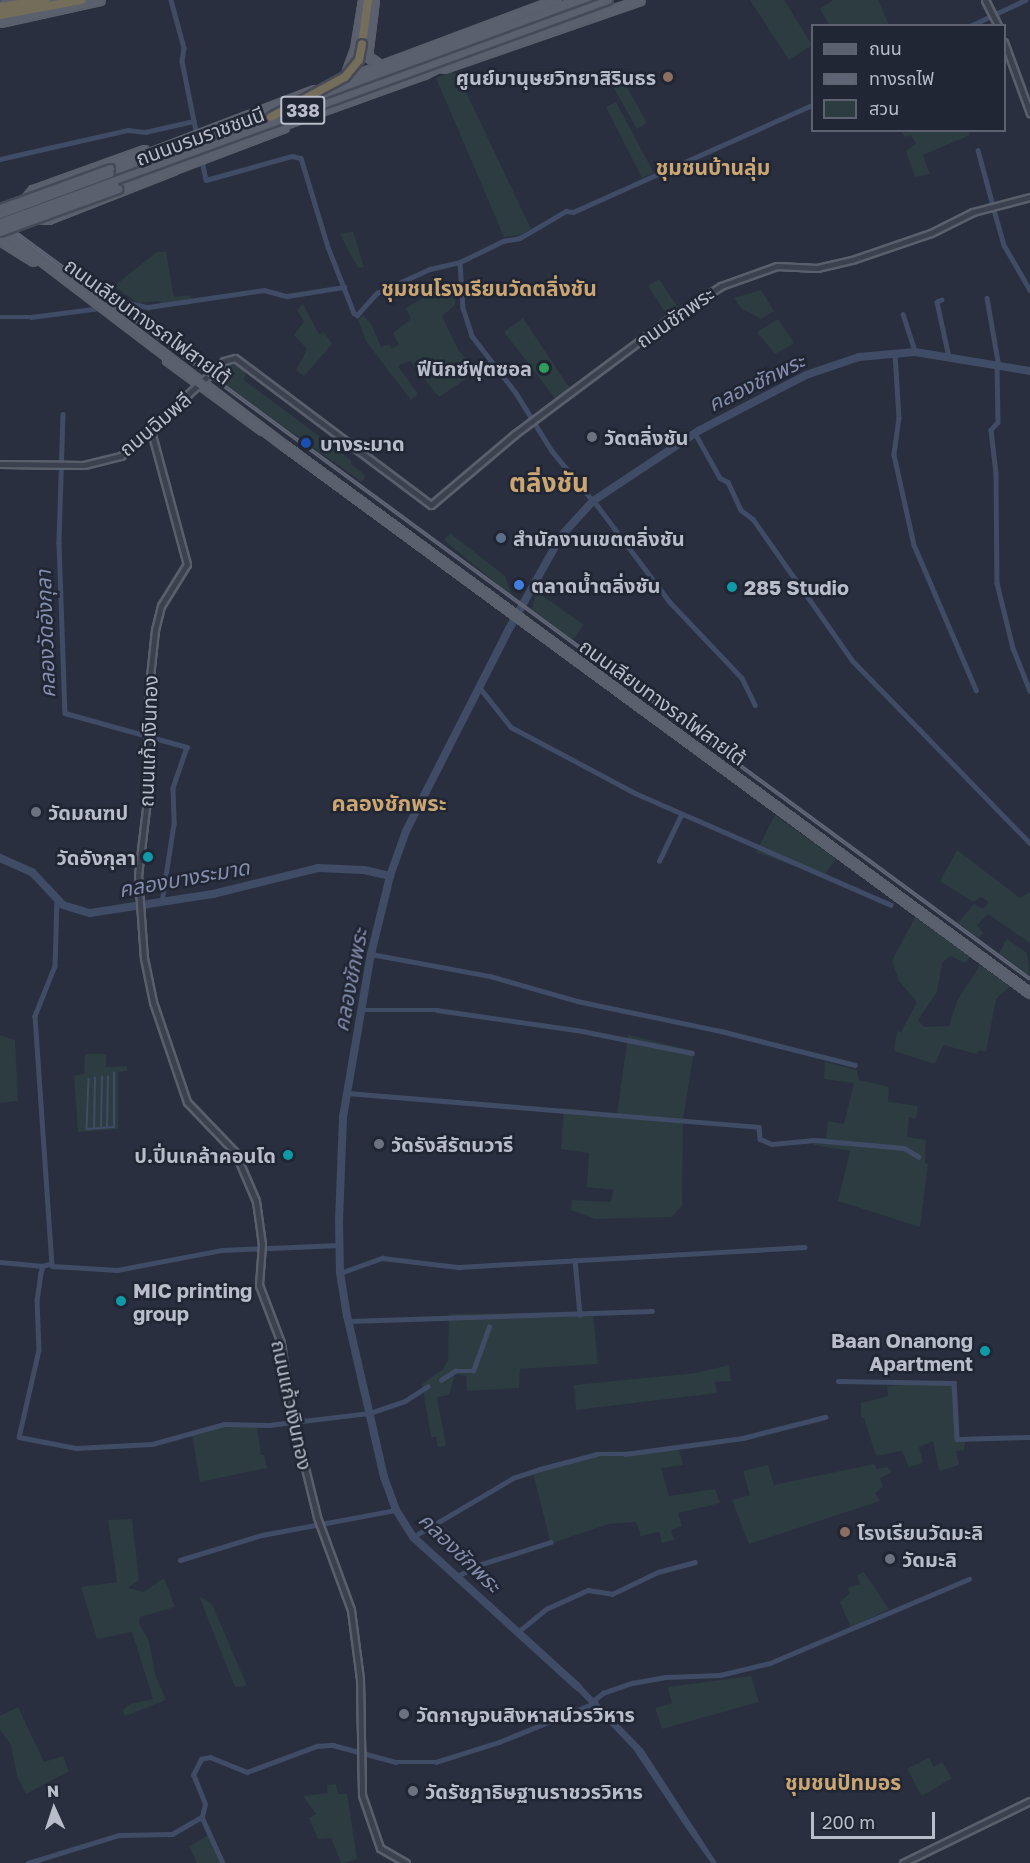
<!DOCTYPE html>
<html>
<head>
<meta charset="utf-8">
<style>
  body { margin:0 }
  #map { position:relative; width:1030px; height:1863px; overflow:hidden; background:#292f3e; font-family:"Golos Text","Noto Sans Thai",sans-serif }
  div>[style] { position:absolute }
  [style*='--x'] { left:calc(var(--x)*1px); top:calc(var(--y)*1px); width:calc(var(--w)*1px); rotate:calc(var(--a)*1deg) }
  .green>* { inset:0; background:#2c3c40 }
  .water>* { inset:0; background:#404b66 }
  .stream>* { height:1.5px; margin:-0.75px; padding:0 0.75px; transform-origin:0.75px; border-radius:0.75px; background:#404b66 }
  .canal>* { height:4.5px; margin:-2.25px; padding:0 2.25px; transform-origin:2.25px; border-radius:2.25px; background:#404b66 }
  .river>* { height:8px; margin:-4px; padding:0 4px; transform-origin:4px; border-radius:4px; background:#404b66 }
  .roads { filter:drop-shadow(2px 0 #5a5f6c) drop-shadow(-2px 0 #5a5f6c) drop-shadow(0 2px #5a5f6c) drop-shadow(0 -2px #5a5f6c) }
  .minor>* { height:5px; margin:-2.5px; padding:0 2.5px; transform-origin:2.5px; border-radius:2.5px; background:#3c414f }
  .major>* { height:7px; margin:-3.5px; padding:0 3.5px; transform-origin:3.5px; border-radius:3.5px; background:#5b606e }
  .highway>* { height:8px; margin:-4px; padding:0 4px; transform-origin:4px; border-radius:4px; background:#746d5a }
  .rail>* { height:4px; margin-top:-2px; transform-origin:0; background:repeating-linear-gradient(90deg,#212634 0 4.5px,#5f6575 0 9px); box-sizing:border-box; border-block:2px solid #5f6575 }
  .bridges { filter:drop-shadow(2px 0 #464a58) drop-shadow(-2px 0 #464a58) drop-shadow(0 2px #464a58) drop-shadow(0 -2px #464a58) }
  .major-bridge>* { height:7px; margin:-3.5px; padding:0 3.5px; transform-origin:3.5px; border-radius:3.5px; background:#5b606e }
  .highway-bridge>* { height:8px; margin:-4px; padding:0 4px; transform-origin:4px; border-radius:4px; background:#746d5a }
  .dots>* { width:16px; height:16px; translate:-50% -50%; box-sizing:border-box; border:3px solid #212634; border-radius:50% }
  span { translate:-50% -50%; white-space:nowrap; text-align:center; line-height:1.15; -webkit-text-stroke:5px #212634; paint-order:stroke }
  .shield-label span { padding:2px 4px; background:#212634; border:2px solid; border-radius:4px; -webkit-text-stroke-width:0 }
  .shield-label { font-size:18px; color:#b9bdc9; font-weight:700 }
  .poi-label { font-size:20px; color:#b9bdc9; font-weight:700 }
  .right { translate:-100% -50%; text-align:right }
  .left { translate:0 -50%; text-align:left }
  .street-label { font-size:20px; color:#b9bdc9 }
  .neighbourhood-label { font-size:21px; color:#cba672; font-weight:700 }
  .water-label { font-size:21px; color:#848fad; font-style:italic }
  .quarter-label { font-size:22px; color:#cba672; font-weight:700 }
  .district-label { font-size:26px; color:#cba672; font-weight:700 }
  .legend { position:absolute; left:811px; top:24px; width:195px; height:108px; box-sizing:border-box; background:#212634; border:2px solid #5e6270; margin:0; padding:8px 10px; list-style:none; font-size:18px; color:#b9bdc9 }
  .legend li { display:flex; align-items:center; gap:12px; height:30px }
  .legend b { width:30px; border:2px solid #5e6270 }
  .north { position:absolute; left:24px; top:1779px; width:60px; height:60px; -webkit-text-stroke:4px #212634; paint-order:stroke; rotate:357deg; font-size:16px; font-weight:700; line-height:24px; text-align:center; color:#b9bdc9 }
  .north::after { content:''; display:block; margin:auto; width:21px; height:27px; background:#b9bdc9; clip-path:polygon(50% 0,100% 100%,50% 72%,0 100%) }
  .scale { position:absolute; left:811px; top:1812px; width:124px; height:27px; box-sizing:border-box; border:3px solid #b9bdc9; border-top:0; padding-left:8px; font-size:18px; line-height:21px; white-space:nowrap; color:#b9bdc9; -webkit-text-stroke:4px #212634; paint-order:stroke }
</style>
</head>
<body>
<div id="map">
  <div class="green">
    <div style="clip-path:polygon(750px 0,784px 0,812px 45px,789px 60px)"></div>
    <div style="clip-path:polygon(833px 0,878px 0,889px 25px,829px 25px,820px 9px)"></div>
    <div style="clip-path:polygon(616px 67px,647px 123px,637px 129px,606px 74px)"></div>
    <div style="clip-path:polygon(451px 72px,458px 75px,531px 229px,520px 235px,504px 237px,436px 78px)"></div>
    <div style="clip-path:polygon(616px 102px,654px 173px,642px 178px,606px 107px)"></div>
    <div style="clip-path:polygon(901px 131px,968px 131px,970px 135px,923px 155px,930px 174px,915px 177px,906px 151px,916px 144px,911px 135px,905px 137px)"></div>
    <div style="clip-path:polygon(353px 231px,364px 267px,358px 268px,340px 234px)"></div>
    <div style="clip-path:polygon(157px 252px,166px 252px,174px 297px,191px 295px,192px 304px,162px 308px,160px 301px,138px 303px,114px 286px)"></div>
    <div style="clip-path:polygon(659px 279px,679px 309px,668px 317px,648px 286px)"></div>
    <div style="clip-path:polygon(457px 285px,455px 305px,442px 316px,459px 351px,478px 371px,439px 397px,410px 361px,398px 366px,418px 394px,411px 400px,366px 341px,358px 320px,363px 315px,371px 324px,381px 347px,389px 344px,392px 348px,399px 345px,393px 333px,411px 319px,406px 308px,435px 291px)"></div>
    <div style="clip-path:polygon(761px 290px,774px 311px,761px 319px,742px 309px,734px 298px)"></div>
    <div style="clip-path:polygon(303px 304px,319px 334px,324px 332px,332px 344px,304px 376px,296px 370px,307px 349px,294px 335px,304px 322px,297px 310px)"></div>
    <div style="clip-path:polygon(523px 318px,571px 390px,557px 401px,504px 332px)"></div>
    <div style="clip-path:polygon(778px 319px,794px 343px,775px 354px,757px 332px)"></div>
    <div style="clip-path:polygon(231px 362px,247px 371px,244px 380px,351px 460px,351px 464px,366px 476px,362px 482px,213px 376px)"></div>
    <div style="clip-path:polygon(450px 533px,505px 576px,512px 597px,444px 540px)"></div>
    <div style="clip-path:polygon(540px 594px,584px 625px,573px 640px,532px 610px,535px 596px)"></div>
    <div style="clip-path:polygon(775px 815px,836px 859px,823px 877px,756px 852px)"></div>
    <div style="clip-path:polygon(957px 850px,1020px 898px,1030px 892px,1030px 943px,988px 914px,977px 925px,983px 933px,978px 938px,958px 923px,974px 904px,983px 909px,989px 902px,981px 897px,973px 902px,940px 881px)"></div>
    <div style="clip-path:polygon(915px 917px,970px 957px,965px 963px,950px 956px,942px 963px,937px 992px,918px 1020px,924px 1027px,949px 1026px,957px 1001px,980px 965px,1010px 986px,996px 999px,986px 1052px,979px 1050px,977px 1054px,943px 1045px,935px 1064px,894px 1051px,897px 1031px,901px 1032px,917px 1002px,899px 981px,892px 961px)"></div>
    <div style="clip-path:polygon(1007px 939px,1027px 953px,1030px 976px,999px 953px)"></div>
    <div style="clip-path:polygon(0 1035px,15px 1040px,18px 1101px,0 1103px)"></div>
    <div style="clip-path:polygon(628px 1035px,694px 1051px,683px 1120px,682px 1206px,671px 1217px,595px 1219px,571px 1210px,572px 1200px,611px 1202px,613px 1190px,587px 1187px,589px 1153px,561px 1149px,564px 1108px,617px 1114px)"></div>
    <div style="clip-path:polygon(85px 1054px,106px 1054px,106px 1067px,127px 1066px,127px 1071px,118px 1072px,118px 1129px,78px 1132px,74px 1076px,84px 1074px)"></div>
    <div style="clip-path:polygon(825px 1062px,857px 1070px,859px 1080px,889px 1087px,888px 1102px,918px 1106px,916px 1119px,909px 1117px,907px 1137px,926px 1140px,925px 1163px,928px 1164px,920px 1227px,838px 1201px,850px 1151px,814px 1145px,810px 1138px,826px 1138px,828px 1121px,844px 1124px,854px 1083px,824px 1079px)"></div>
    <div style="clip-path:polygon(593px 1312px,598px 1364px,520px 1369px,519px 1388px,467px 1391px,466px 1376px,455px 1374px,449px 1395px,437px 1397px,446px 1446px,438px 1447px,436px 1437px,431px 1437px,422px 1384px,443px 1369px,448px 1360px,449px 1314px)"></div>
    <div style="clip-path:polygon(729px 1365px,731px 1381px,715px 1382px,717px 1393px,576px 1410px,574px 1385px,696px 1373px)"></div>
    <div style="clip-path:polygon(957px 1382px,960px 1442px,965px 1442px,964px 1450px,956px 1451px,959px 1465px,939px 1471px,933px 1441px,919px 1447px,923px 1463px,909px 1467px,902px 1451px,876px 1456px,864px 1418px,861px 1418px,861px 1403px,888px 1396px,887px 1386px)"></div>
    <div style="clip-path:polygon(224px 1425px,257px 1426px,261px 1455px,264px 1455px,267px 1468px,200px 1482px,192px 1435px)"></div>
    <div style="clip-path:polygon(679px 1449px,683px 1465px,661px 1468px,669px 1496px,715px 1489px,720px 1503px,678px 1513px,682px 1526px,671px 1530px,674px 1540px,662px 1543px,659px 1532px,641px 1536px,636px 1522px,609px 1524px,555px 1542px,550px 1540px,532px 1469px,597px 1452px)"></div>
    <div style="clip-path:polygon(874px 1464px,877px 1469px,887px 1467px,892px 1472px,880px 1478px,883px 1487px,875px 1493px,880px 1501px,749px 1544px,732px 1500px,750px 1495px,743px 1471px,768px 1465px,774px 1485px)"></div>
    <div style="clip-path:polygon(132px 1519px,139px 1580px,128px 1588px,144px 1592px,164px 1578px,175px 1607px,140px 1617px,139px 1623px,149px 1641px,155px 1674px,166px 1700px,125px 1716px,123px 1710px,130px 1704px,153px 1699px,132px 1632px,97px 1639px,81px 1587px,117px 1582px,108px 1520px)"></div>
    <div style="clip-path:polygon(864px 1572px,889px 1609px,851px 1628px,840px 1602px,850px 1593px,847px 1588px,860px 1584px,857px 1575px)"></div>
    <div style="clip-path:polygon(199px 1596px,212px 1604px,247px 1686px,235px 1687px)"></div>
    <div style="clip-path:polygon(751px 1676px,759px 1702px,662px 1729px,655px 1708px,672px 1703px,668px 1687px)"></div>
    <div style="clip-path:polygon(18px 1707px,44px 1762px,63px 1756px,69px 1771px,26px 1794px,17px 1776px,11px 1745px,0 1730px,0 1716px)"></div>
    <div style="clip-path:polygon(929px 1758px,934px 1767px,942px 1762px,952px 1778px,922px 1796px,907px 1769px)"></div>
    <div style="clip-path:polygon(336px 1784px,338px 1794px,347px 1794px,357px 1859px,344px 1863px,341px 1863px,331px 1838px,318px 1839px,309px 1818px,316px 1814px,303px 1796px,328px 1793px,327px 1785px)"></div>
    <div style="clip-path:polygon(209px 1835px,221px 1863px,197px 1863px,189px 1846px)"></div>
  </div>
  <div class="water">
    <div style="clip-path:polygon(573px 1677px,643px 1749px,717px 1863px,711px 1863px,688px 1831px,633px 1749px,569px 1682px)"></div>
  </div>
  <div class="stream">
    <div style="--x:89;--y:1079;--w:50;--a:92.3"></div>
    <div style="--x:87;--y:1129;--w:27;--a:-4"></div>
    <div style="--x:114;--y:1127;--w:54;--a:-90"></div>
    <div style="--x:101;--y:1127;--w:50;--a:-88.9"></div>
    <div style="--x:107;--y:1127;--w:50;--a:-88.9"></div>
    <div style="--x:94;--y:1128;--w:50;--a:-88.9"></div>
  </div>
  <div class="canal">
    <div style="--x:171;--y:0;--w:50;--a:74.8"></div>
    <div style="--x:184;--y:48;--w:13;--a:99"></div>
    <div style="--x:182;--y:61;--w:61;--a:78.7"></div>
    <div style="--x:970;--y:26;--w:61;--a:-25.3"></div>
    <div style="--x:978;--y:150;--w:54;--a:74.9"></div>
    <div style="--x:0;--y:159;--w:131;--a:-12.8"></div>
    <div style="--x:128;--y:130;--w:17;--a:7"></div>
    <div style="--x:145;--y:132;--w:50;--a:-12.7"></div>
    <div style="--x:194;--y:121;--w:60;--a:78.5"></div>
    <div style="--x:206;--y:180;--w:89;--a:-15.6"></div>
    <div style="--x:292;--y:156;--w:9;--a:13"></div>
    <div style="--x:301;--y:158;--w:93;--a:73.1"></div>
    <div style="--x:328;--y:247;--w:71;--a:68.5"></div>
    <div style="--x:354;--y:313;--w:4;--a:34"></div>
    <div style="--x:357;--y:315;--w:30;--a:-48"></div>
    <div style="--x:377;--y:293;--w:58;--a:-24.4"></div>
    <div style="--x:430;--y:269;--w:31;--a:-13"></div>
    <div style="--x:460;--y:262;--w:46;--a:86.3"></div>
    <div style="--x:463;--y:308;--w:29;--a:72"></div>
    <div style="--x:472;--y:336;--w:72;--a:52.3"></div>
    <div style="--x:516;--y:393;--w:68;--a:58.2"></div>
    <div style="--x:552;--y:451;--w:65;--a:50.6"></div>
    <div style="--x:994;--y:210;--w:36;--a:74"></div>
    <div style="--x:1004;--y:245;--w:52;--a:60"></div>
    <div style="--x:460;--y:262;--w:48;--a:-26"></div>
    <div style="--x:503;--y:241;--w:17;--a:-10"></div>
    <div style="--x:520;--y:238;--w:53;--a:-30.4"></div>
    <div style="--x:566;--y:211;--w:7;--a:8"></div>
    <div style="--x:573;--y:212;--w:262;--a:-24.1"></div>
    <div style="--x:987;--y:298;--w:70;--a:80.1"></div>
    <div style="--x:942;--y:300;--w:5;--a:158"></div>
    <div style="--x:937;--y:302;--w:56;--a:77.7"></div>
    <div style="--x:903;--y:314;--w:40;--a:72"></div>
    <div style="--x:0;--y:317;--w:31;--a:0"></div>
    <div style="--x:31;--y:317;--w:86;--a:-7.4"></div>
    <div style="--x:116;--y:306;--w:7;--a:-45"></div>
    <div style="--x:121;--y:301;--w:28;--a:13"></div>
    <div style="--x:148;--y:307;--w:117;--a:-8.3"></div>
    <div style="--x:264;--y:290;--w:24;--a:15"></div>
    <div style="--x:287;--y:296;--w:58;--a:-9"></div>
    <div style="--x:895;--y:353;--w:65;--a:86.5"></div>
    <div style="--x:899;--y:418;--w:37;--a:98"></div>
    <div style="--x:894;--y:455;--w:92;--a:77.5"></div>
    <div style="--x:914;--y:545;--w:158;--a:66.8"></div>
    <div style="--x:997;--y:366;--w:56;--a:89"></div>
    <div style="--x:998;--y:422;--w:11;--a:131"></div>
    <div style="--x:991;--y:430;--w:43;--a:83.4"></div>
    <div style="--x:996;--y:473;--w:110;--a:89.5"></div>
    <div style="--x:997;--y:583;--w:67;--a:76.2"></div>
    <div style="--x:1013;--y:648;--w:46;--a:68.4"></div>
    <div style="--x:63;--y:414;--w:129;--a:91.8"></div>
    <div style="--x:59;--y:543;--w:170;--a:88"></div>
    <div style="--x:65;--y:713;--w:127;--a:15.6"></div>
    <div style="--x:187;--y:747;--w:43;--a:108.9"></div>
    <div style="--x:173;--y:788;--w:36;--a:88"></div>
    <div style="--x:174;--y:824;--w:79;--a:98.7"></div>
    <div style="--x:695;--y:433;--w:51;--a:60.9"></div>
    <div style="--x:720;--y:478;--w:9;--a:27"></div>
    <div style="--x:728;--y:482;--w:31;--a:65"></div>
    <div style="--x:741;--y:510;--w:15;--a:37"></div>
    <div style="--x:753;--y:519;--w:172;--a:54.9"></div>
    <div style="--x:852;--y:660;--w:255;--a:45.8"></div>
    <div style="--x:594;--y:501;--w:125;--a:53.1"></div>
    <div style="--x:669;--y:601;--w:106;--a:46.5"></div>
    <div style="--x:742;--y:678;--w:30;--a:64"></div>
    <div style="--x:480;--y:688;--w:50;--a:51.5"></div>
    <div style="--x:511;--y:727;--w:140;--a:28"></div>
    <div style="--x:635;--y:793;--w:279;--a:23.6"></div>
    <div style="--x:659;--y:861;--w:51;--a:-64.4"></div>
    <div style="--x:57;--y:899;--w:67;--a:91.7"></div>
    <div style="--x:55;--y:966;--w:54;--a:111.8"></div>
    <div style="--x:35;--y:1016;--w:249;--a:86.1"></div>
    <div style="--x:52;--y:1264;--w:9;--a:167"></div>
    <div style="--x:43;--y:1266;--w:7;--a:106"></div>
    <div style="--x:41;--y:1273;--w:27;--a:98"></div>
    <div style="--x:37;--y:1300;--w:50;--a:87.7"></div>
    <div style="--x:39;--y:1350;--w:89;--a:102.9"></div>
    <div style="--x:19;--y:1437;--w:58;--a:10.9"></div>
    <div style="--x:76;--y:1448;--w:76;--a:-3"></div>
    <div style="--x:152;--y:1444;--w:75;--a:-15.5"></div>
    <div style="--x:224;--y:1424;--w:45;--a:1.3"></div>
    <div style="--x:269;--y:1425;--w:102;--a:-6.8"></div>
    <div style="--x:370;--y:1413;--w:37;--a:-19"></div>
    <div style="--x:405;--y:1401;--w:27;--a:-33"></div>
    <div style="--x:371;--y:954;--w:121;--a:10.5"></div>
    <div style="--x:490;--y:976;--w:91;--a:16"></div>
    <div style="--x:577;--y:1001;--w:147;--a:11.8"></div>
    <div style="--x:721;--y:1031;--w:138;--a:14.2"></div>
    <div style="--x:361;--y:1010;--w:76;--a:0"></div>
    <div style="--x:437;--y:1010;--w:147;--a:8.2"></div>
    <div style="--x:582;--y:1031;--w:112;--a:11.3"></div>
    <div style="--x:347;--y:1093;--w:413;--a:4.7"></div>
    <div style="--x:759;--y:1127;--w:12;--a:85"></div>
    <div style="--x:760;--y:1139;--w:13;--a:23"></div>
    <div style="--x:772;--y:1144;--w:42;--a:-5.4"></div>
    <div style="--x:814;--y:1140;--w:68;--a:5"></div>
    <div style="--x:882;--y:1146;--w:22;--a:5"></div>
    <div style="--x:904;--y:1148;--w:17;--a:31"></div>
    <div style="--x:575;--y:1260;--w:55;--a:84.8"></div>
    <div style="--x:1;--y:1262;--w:42;--a:5.4"></div>
    <div style="--x:52;--y:1266;--w:65;--a:3.5"></div>
    <div style="--x:117;--y:1270;--w:107;--a:-10.8"></div>
    <div style="--x:222;--y:1250;--w:117;--a:-2.4"></div>
    <div style="--x:340;--y:1273;--w:45;--a:-19.7"></div>
    <div style="--x:382;--y:1258;--w:78;--a:6.7"></div>
    <div style="--x:459;--y:1267;--w:346;--a:-3.3"></div>
    <div style="--x:349;--y:1321;--w:303;--a:-1.9"></div>
    <div style="--x:441;--y:1380;--w:17;--a:-33"></div>
    <div style="--x:455;--y:1371;--w:18;--a:0"></div>
    <div style="--x:473;--y:1371;--w:47;--a:-70"></div>
    <div style="--x:838;--y:1381;--w:116;--a:1"></div>
    <div style="--x:954;--y:1383;--w:56;--a:86.9"></div>
    <div style="--x:957;--y:1439;--w:73;--a:-1.6"></div>
    <div style="--x:413;--y:1537;--w:116;--a:-30.5"></div>
    <div style="--x:513;--y:1478;--w:28;--a:-18"></div>
    <div style="--x:540;--y:1469;--w:59;--a:-14.7"></div>
    <div style="--x:597;--y:1454;--w:28;--a:0"></div>
    <div style="--x:625;--y:1454;--w:119;--a:-7.7"></div>
    <div style="--x:743;--y:1438;--w:85;--a:-14.4"></div>
    <div style="--x:180;--y:1560;--w:86;--a:-17"></div>
    <div style="--x:262;--y:1535;--w:136;--a:-10.6"></div>
    <div style="--x:455;--y:1577;--w:30;--a:-26"></div>
    <div style="--x:482;--y:1564;--w:72;--a:-17.7"></div>
    <div style="--x:519;--y:1631;--w:35;--a:-39"></div>
    <div style="--x:546;--y:1609;--w:46;--a:-24.3"></div>
    <div style="--x:588;--y:1590;--w:24;--a:9"></div>
    <div style="--x:612;--y:1594;--w:51;--a:-25.6"></div>
    <div style="--x:658;--y:1572;--w:38;--a:-15"></div>
    <div style="--x:593;--y:1701;--w:13;--a:-39"></div>
    <div style="--x:603;--y:1693;--w:31;--a:-19"></div>
    <div style="--x:632;--y:1683;--w:34;--a:-10"></div>
    <div style="--x:665;--y:1677;--w:55;--a:-2.1"></div>
    <div style="--x:720;--y:1675;--w:51;--a:-13.5"></div>
    <div style="--x:770;--y:1663;--w:216;--a:-22.9"></div>
    <div style="--x:202;--y:1817;--w:51;--a:65.5"></div>
    <div style="--x:28;--y:1863;--w:95;--a:-17.1"></div>
    <div style="--x:119;--y:1835;--w:53;--a:-1.1"></div>
    <div style="--x:172;--y:1834;--w:34;--a:-30"></div>
    <div style="--x:202;--y:1817;--w:13;--a:-77"></div>
    <div style="--x:205;--y:1804;--w:31;--a:-112"></div>
    <div style="--x:193;--y:1775;--w:18;--a:-63"></div>
    <div style="--x:201;--y:1759;--w:9;--a:-13"></div>
    <div style="--x:210;--y:1757;--w:40;--a:22"></div>
    <div style="--x:247;--y:1772;--w:75;--a:-20.4"></div>
    <div style="--x:317;--y:1746;--w:16;--a:-4"></div>
    <div style="--x:333;--y:1745;--w:65;--a:15.1"></div>
    <div style="--x:396;--y:1762;--w:40;--a:0"></div>
    <div style="--x:436;--y:1762;--w:66;--a:-17.6"></div>
    <div style="--x:499;--y:1742;--w:104;--a:-22.1"></div>
  </div>
  <div class="river">
    <div style="--x:0;--y:858;--w:35;--a:24"></div>
    <div style="--x:32;--y:872;--w:45;--a:46.8"></div>
    <div style="--x:63;--y:905;--w:28;--a:17"></div>
    <div style="--x:90;--y:913;--w:124;--a:-8.8"></div>
    <div style="--x:213;--y:894;--w:108;--a:-13.9"></div>
    <div style="--x:318;--y:868;--w:46;--a:2.5"></div>
    <div style="--x:364;--y:870;--w:27;--a:13"></div>
    <div style="--x:578;--y:1687;--w:223;--a:-137.7"></div>
    <div style="--x:413;--y:1537;--w:32;--a:-122"></div>
    <div style="--x:396;--y:1510;--w:35;--a:-110"></div>
    <div style="--x:384;--y:1477;--w:165;--a:-102.9"></div>
    <div style="--x:347;--y:1316;--w:44;--a:-99.2"></div>
    <div style="--x:340;--y:1273;--w:52;--a:-91.1"></div>
    <div style="--x:339;--y:1221;--w:104;--a:-87.8"></div>
    <div style="--x:343;--y:1117;--w:165;--a:-80.3"></div>
    <div style="--x:371;--y:954;--w:80;--a:-76.3"></div>
    <div style="--x:390;--y:876;--w:48;--a:-70.4"></div>
    <div style="--x:406;--y:831;--w:227;--a:-63"></div>
    <div style="--x:509;--y:629;--w:107;--a:-60.8"></div>
    <div style="--x:561;--y:536;--w:47;--a:-47.6"></div>
    <div style="--x:593;--y:501;--w:128;--a:-33.6"></div>
    <div style="--x:700;--y:430;--w:119;--a:-27.4"></div>
    <div style="--x:806;--y:375;--w:56;--a:-18.8"></div>
    <div style="--x:859;--y:357;--w:56;--a:-5.1"></div>
    <div style="--x:915;--y:352;--w:117;--a:9.4"></div>
  </div>
  <div class="roads">
    <div class="minor">
      <div style="--x:985;--y:0;--w:29;--a:63"></div>
      <div style="--x:1004;--y:42;--w:76;--a:69.9"></div>
      <div style="--x:151;--y:431;--w:138;--a:74.9"></div>
      <div style="--x:187;--y:564;--w:49;--a:121.8"></div>
      <div style="--x:161;--y:606;--w:25;--a:104"></div>
      <div style="--x:155;--y:630;--w:65;--a:96.1"></div>
      <div style="--x:148;--y:695;--w:105;--a:90.5"></div>
      <div style="--x:147;--y:800;--w:76;--a:96.8"></div>
      <div style="--x:138;--y:875;--w:83;--a:85.9"></div>
      <div style="--x:144;--y:958;--w:45;--a:78.4"></div>
      <div style="--x:153;--y:1002;--w:106;--a:71.2"></div>
      <div style="--x:187;--y:1102;--w:69;--a:46.2"></div>
      <div style="--x:235;--y:1152;--w:53;--a:66.8"></div>
      <div style="--x:256;--y:1201;--w:43;--a:82.1"></div>
      <div style="--x:262;--y:1244;--w:41;--a:94.2"></div>
      <div style="--x:259;--y:1285;--w:62;--a:69.2"></div>
      <div style="--x:281;--y:1343;--w:73;--a:81.3"></div>
      <div style="--x:292;--y:1415;--w:105;--a:76.2"></div>
      <div style="--x:317;--y:1517;--w:99;--a:69.9"></div>
      <div style="--x:351;--y:1610;--w:70;--a:82.6"></div>
      <div style="--x:360;--y:1679;--w:116;--a:89"></div>
      <div style="--x:362;--y:1795;--w:56;--a:71.2"></div>
      <div style="--x:380;--y:1848;--w:30;--a:30"></div>
      <div style="--x:0;--y:464;--w:84;--a:0.7"></div>
      <div style="--x:84;--y:465;--w:38;--a:-14"></div>
      <div style="--x:121;--y:456;--w:140;--a:-42.7"></div>
      <div style="--x:224;--y:361;--w:11;--a:-15"></div>
      <div style="--x:235;--y:358;--w:245;--a:36.9"></div>
      <div style="--x:431;--y:505;--w:110;--a:-40.2"></div>
      <div style="--x:515;--y:434;--w:192;--a:-36.8"></div>
      <div style="--x:669;--y:319;--w:62;--a:-32.4"></div>
      <div style="--x:721;--y:286;--w:59;--a:-19.7"></div>
      <div style="--x:777;--y:266;--w:40;--a:2.9"></div>
      <div style="--x:817;--y:268;--w:36;--a:-13"></div>
      <div style="--x:852;--y:260;--w:83;--a:-18.9"></div>
      <div style="--x:931;--y:233;--w:47;--a:-26.6"></div>
      <div style="--x:973;--y:212;--w:59;--a:-14.7"></div>
      <div style="--x:903;--y:1863;--w:141;--a:-26"></div>
    </div>
    <div class="major">
      <div style="--x:374;--y:0;--w:56;--a:97.1"></div>
      <div style="--x:367;--y:56;--w:16;--a:35"></div>
      <div style="--x:575;--y:6;--w:18;--a:-19"></div>
      <div style="--x:0;--y:22;--w:102;--a:-12.4"></div>
      <div style="--x:444;--y:68;--w:207;--a:-19.1"></div>
      <div style="--x:347;--y:71;--w:23;--a:-70"></div>
      <div style="--x:355;--y:49;--w:50;--a:-80.7"></div>
      <div style="--x:395;--y:72;--w:148;--a:-20.1"></div>
      <div style="--x:342;--y:80;--w:228;--a:-20.5"></div>
      <div style="--x:317;--y:95;--w:280;--a:-19.9"></div>
      <div style="--x:293;--y:109;--w:34;--a:-21"></div>
      <div style="--x:110;--y:168;--w:218;--a:-20.9"></div>
      <div style="--x:169;--y:171;--w:123;--a:-20.9"></div>
      <div style="--x:110;--y:173;--w:177;--a:-20.5"></div>
      <div style="--x:115;--y:185;--w:328;--a:-19.8"></div>
      <div style="--x:424;--y:74;--w:38;--a:-27"></div>
      <div style="--x:22;--y:203;--w:17;--a:-50"></div>
      <div style="--x:33;--y:190;--w:118;--a:-19.8"></div>
      <div style="--x:33;--y:218;--w:15;--a:4"></div>
      <div style="--x:48;--y:219;--w:134;--a:-21.4"></div>
      <div style="--x:0;--y:229;--w:358;--a:37.3"></div>
      <div style="--x:285;--y:446;--w:924;--a:36.29"></div>
      <div style="--x:0;--y:240;--w:39;--a:32"></div>
      <div style="--x:167;--y:360;--w:118;--a:36.4"></div>
    </div>
    <div class="highway">
      <div style="--x:0;--y:7;--w:46;--a:-8.8"></div>
      <div style="--x:0;--y:15;--w:83;--a:-10.4"></div>
      <div style="--x:362;--y:44;--w:44;--a:-82.2"></div>
    </div>
  </div>
  <div class="rail">
    <div style="--x:0;--y:221;--w:1279;--a:36.35"></div>
  </div>
  <div class="bridges">
    <div class="major-bridge">
      <div style="--x:0;--y:208;--w:117;--a:-20"></div>
      <div style="--x:0;--y:214;--w:117;--a:-20.4"></div>
      <div style="--x:0;--y:222;--w:647;--a:-20.06"></div>
      <div style="--x:0;--y:227;--w:122;--a:-20.1"></div>
      <div style="--x:0;--y:232;--w:126;--a:-20"></div>
    </div>
    <div class="highway-bridge">
      <div style="--x:271;--y:117;--w:84;--a:-28.4"></div>
      <div style="--x:345;--y:77;--w:22;--a:-51"></div>
      <div style="--x:359;--y:60;--w:16;--a:-79"></div>
    </div>
  </div>
  <div class="dots">
    <div style="left:668px;top:77px;background:#8d6e63"></div>
    <div style="left:544px;top:368px;background:#2e9e5b"></div>
    <div style="left:592px;top:437px;background:#6b7280"></div>
    <div style="left:306px;top:443px;background:#1a4fb4"></div>
    <div style="left:501px;top:538px;background:#5c6f8a"></div>
    <div style="left:519px;top:585px;background:#3f7fe0"></div>
    <div style="left:732px;top:587px;background:#0f9aa8"></div>
    <div style="left:36px;top:812px;background:#6b7280"></div>
    <div style="left:148px;top:857px;background:#0f9aa8"></div>
    <div style="left:379px;top:1144px;background:#6b7280"></div>
    <div style="left:288px;top:1155px;background:#0f9aa8"></div>
    <div style="left:121px;top:1301px;background:#0f9aa8"></div>
    <div style="left:985px;top:1351px;background:#0f9aa8"></div>
    <div style="left:845px;top:1532px;background:#8d6e63"></div>
    <div style="left:890px;top:1559px;background:#6b7280"></div>
    <div style="left:404px;top:1714px;background:#6b7280"></div>
    <div style="left:413px;top:1791px;background:#6b7280"></div>
  </div>
  <div class="shield-label">
    <span style="left:303px;top:110px">338</span>
  </div>
  <div class="poi-label">
    <span class="right" style="left:656px;top:77px">ศูนย์มานุษยวิทยาสิรินธร</span>
    <span class="right" style="left:532px;top:368px">ฟีนิกซ์ฟุตซอล</span>
    <span class="left" style="left:604px;top:437px">วัดตลิ่งชัน</span>
    <span class="left" style="left:320px;top:443px">บางระมาด</span>
    <span class="left" style="left:513px;top:538px">สำนักงานเขตตลิ่งชัน</span>
    <span class="left" style="left:531px;top:585px">ตลาดน้ำตลิ่งชัน</span>
    <span class="left" style="left:744px;top:587px">285 Studio</span>
    <span class="left" style="left:48px;top:812px">วัดมณฑป</span>
    <span class="right" style="left:136px;top:857px">วัดอังกุลา</span>
    <span class="left" style="left:391px;top:1144px">วัดรังสีรัตนวารี</span>
    <span class="right" style="left:276px;top:1155px">ป.ปิ่นเกล้าคอนโด</span>
    <span class="left" style="left:133px;top:1302px">MIC printing<br>group</span>
    <span class="right" style="left:973px;top:1352px">Baan Onanong<br>Apartment</span>
    <span class="left" style="left:857px;top:1532px">โรงเรียนวัดมะลิ</span>
    <span class="left" style="left:902px;top:1559px">วัดมะลิ</span>
    <span class="left" style="left:416px;top:1714px">วัดกาญจนสิงหาสน์วรวิหาร</span>
    <span class="left" style="left:425px;top:1791px">วัดรัชฎาธิษฐานราชวรวิหาร</span>
  </div>
  <div class="street-label">
    <span style="left:200px;top:136px;rotate:-20deg">ถนนบรมราชชนนี</span>
    <span style="left:675px;top:317px;rotate:-35deg">ถนนชักพระ</span>
    <span style="left:148px;top:321px;rotate:36deg">ถนนเลียบทางรถไฟสายใต้</span>
    <span style="left:155px;top:424px;rotate:-40deg">ถนนฉิมพลี</span>
    <span style="left:663px;top:702px;rotate:36deg">ถนนเลียบทางรถไฟสายใต้</span>
    <span style="left:148px;top:741px;rotate:-88deg">ถนนแก้วเงินทอง</span>
    <span style="left:292px;top:1405px;rotate:78deg">ถนนแก้วเงินทอง</span>
  </div>
  <div class="neighbourhood-label">
    <span style="left:713px;top:167px">ชุมชนบ้านลุ่ม</span>
    <span style="left:489px;top:288px">ชุมชนโรงเรียนวัดตลิ่งชัน</span>
    <span style="left:843px;top:1782px">ชุมชนปัทมอร</span>
  </div>
  <div class="water-label">
    <span style="left:756px;top:382px;rotate:-26deg">คลองชักพระ</span>
    <span style="left:45px;top:634px;rotate:-92deg">คลองวัดอังกุลา</span>
    <span style="left:184px;top:878px;rotate:-10deg">คลองบางระมาด</span>
    <span style="left:350px;top:980px;rotate:-79deg">คลองชักพระ</span>
    <span style="left:460px;top:1552px;rotate:44deg">คลองชักพระ</span>
  </div>
  <div class="quarter-label">
    <span style="left:389px;top:803px">คลองชักพระ</span>
  </div>
  <div class="district-label">
    <span style="left:549px;top:483px">ตลิ่งชัน</span>
  </div>
  <ul class="legend">
  <li><b style="height:8px;background:#5b606e"></b>ถนน</li>
  <li><b style="height:8px;background:#5f6575"></b>ทางรถไฟ</li>
  <li><b style="height:16px;background:#2c3c40"></b>สวน</li>
  </ul>
  <div class="north">N</div>
  <div class="scale">200 m</div>
</div>
</body>
</html>
